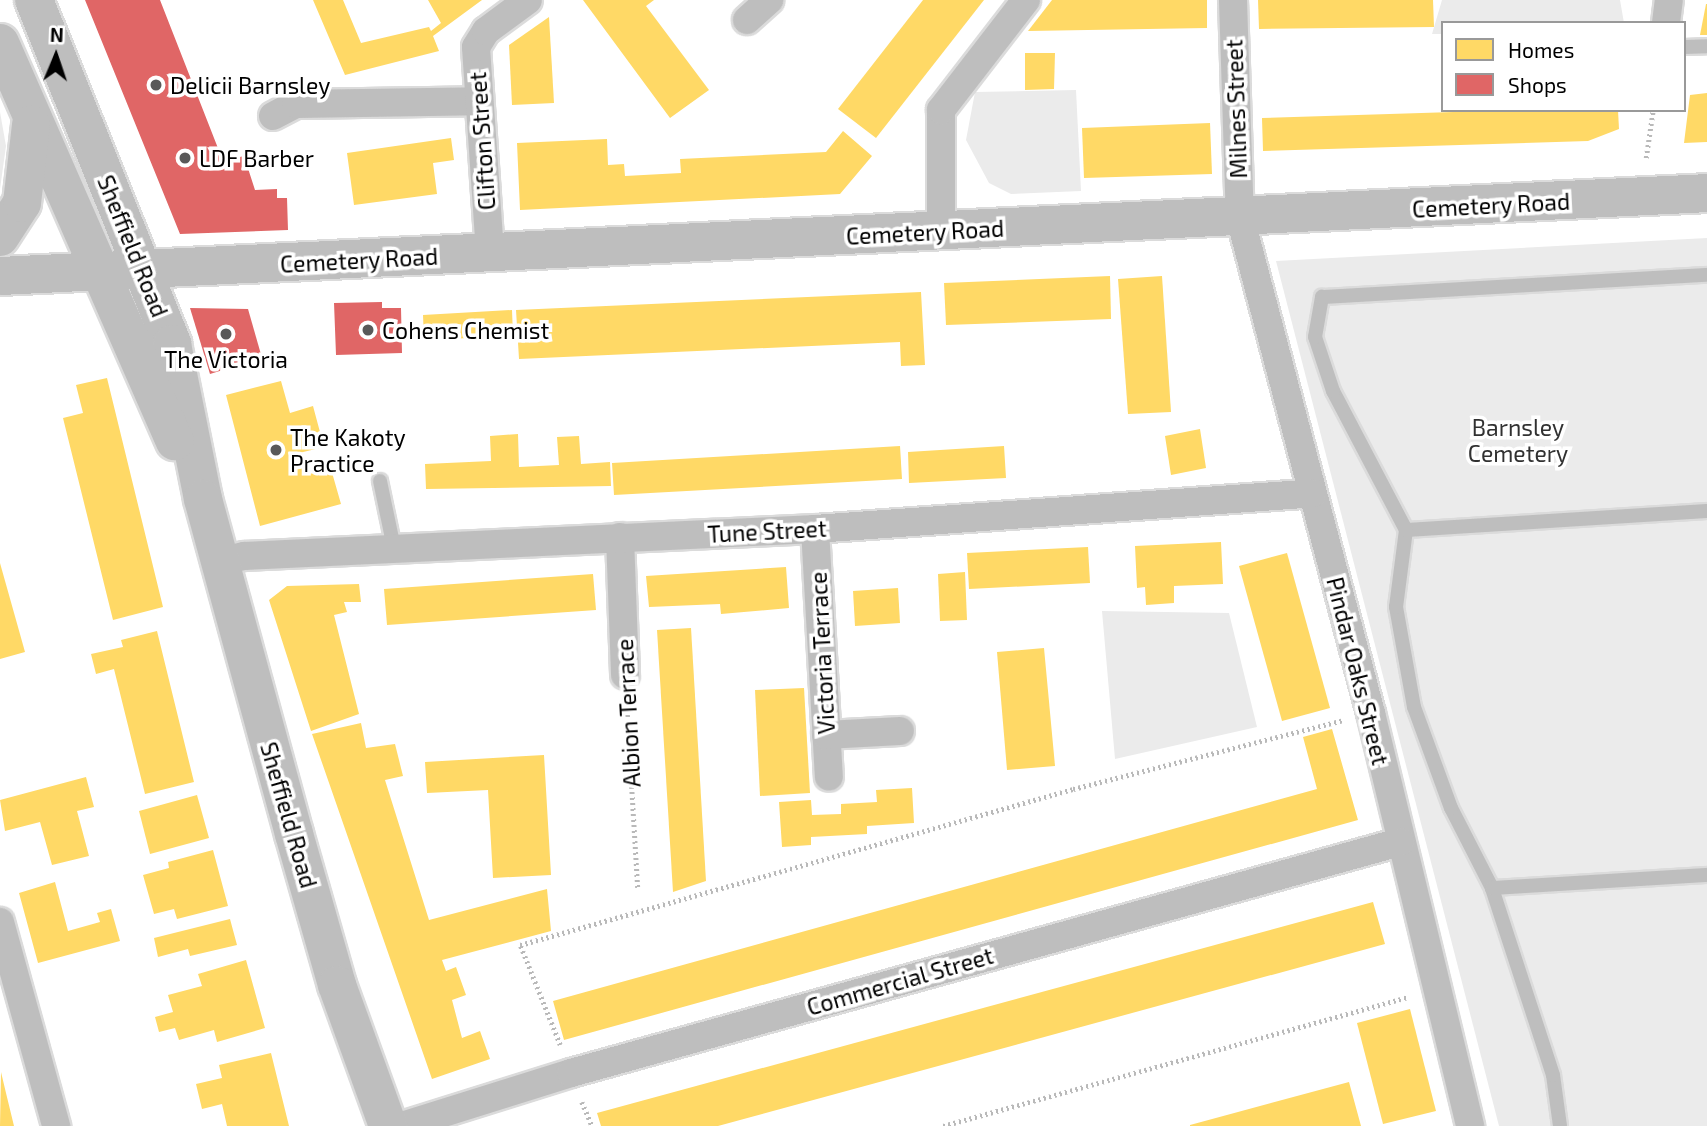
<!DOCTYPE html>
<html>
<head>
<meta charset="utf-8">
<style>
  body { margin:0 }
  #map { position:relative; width:1707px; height:1126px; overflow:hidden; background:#fff; font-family:"Exo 2",sans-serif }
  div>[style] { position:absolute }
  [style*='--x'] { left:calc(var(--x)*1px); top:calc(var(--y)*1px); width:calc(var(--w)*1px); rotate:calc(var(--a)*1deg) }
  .green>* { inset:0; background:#ebebeb }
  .homes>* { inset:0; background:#ffd966 }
  .shops>* { inset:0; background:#e06666 }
  .path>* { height:4.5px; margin-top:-2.25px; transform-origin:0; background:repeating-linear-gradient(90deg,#b9b9b9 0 2px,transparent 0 5.5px) }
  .roads { filter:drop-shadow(2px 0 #dbdbdb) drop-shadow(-2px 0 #dbdbdb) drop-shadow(0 2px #dbdbdb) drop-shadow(0 -2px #dbdbdb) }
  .lane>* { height:14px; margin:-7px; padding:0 7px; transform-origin:7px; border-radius:7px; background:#bebebe }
  .street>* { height:28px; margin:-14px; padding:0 14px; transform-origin:14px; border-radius:14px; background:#bebebe }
  .highway>* { height:38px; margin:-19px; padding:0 19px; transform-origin:19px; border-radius:19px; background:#bebebe }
  .dots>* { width:19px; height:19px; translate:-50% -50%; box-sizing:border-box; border:4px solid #fff; border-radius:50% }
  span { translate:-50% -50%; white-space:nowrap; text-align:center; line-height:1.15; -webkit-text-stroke:7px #fff; paint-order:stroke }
  .poi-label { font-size:23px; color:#000 }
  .left { translate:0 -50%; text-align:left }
  .street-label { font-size:23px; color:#000 }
  .park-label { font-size:23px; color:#313131 }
  .legend { position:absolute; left:1441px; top:21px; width:245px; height:91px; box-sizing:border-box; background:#fff; border:2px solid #999; margin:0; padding:9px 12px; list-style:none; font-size:21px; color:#000 }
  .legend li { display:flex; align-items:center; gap:14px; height:35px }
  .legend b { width:35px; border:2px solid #999 }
  .north { position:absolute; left:21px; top:21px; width:70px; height:70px; -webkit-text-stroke:5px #fff; paint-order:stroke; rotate:2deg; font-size:19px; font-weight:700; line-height:28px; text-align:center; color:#000 }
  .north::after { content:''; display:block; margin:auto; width:24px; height:32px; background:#000; clip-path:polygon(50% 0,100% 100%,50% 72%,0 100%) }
</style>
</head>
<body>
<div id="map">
  <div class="green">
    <div style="clip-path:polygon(1442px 0,1620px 0,1624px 23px,1443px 23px,1443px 34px,1432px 34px)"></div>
    <div style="clip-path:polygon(1076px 90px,1081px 191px,1011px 194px,989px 183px,966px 140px,975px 92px)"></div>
    <div style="clip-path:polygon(0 112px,6px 146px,0 189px)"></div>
    <div style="clip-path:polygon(1707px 238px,1707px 1126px,1499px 1126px,1276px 261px)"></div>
    <div style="clip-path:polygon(1102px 611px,1229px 613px,1257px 727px,1115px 759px)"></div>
  </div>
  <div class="homes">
    <div style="clip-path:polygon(313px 0,343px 0,361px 43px,429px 27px,431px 31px,441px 23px,428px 0,482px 0,433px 36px,439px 51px,345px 75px)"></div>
    <div style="clip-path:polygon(583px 0,654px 0,646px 6px,709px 90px,670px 118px)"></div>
    <div style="clip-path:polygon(923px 0,984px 0,876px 138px,838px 109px)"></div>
    <div style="clip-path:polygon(1052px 0,1207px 0,1207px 28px,1028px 31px)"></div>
    <div style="clip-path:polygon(1258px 0,1433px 0,1434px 27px,1259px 29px)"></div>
    <div style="clip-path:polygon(1707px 4px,1707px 35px,1700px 35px,1706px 4px)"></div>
    <div style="clip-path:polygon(549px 17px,554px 103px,512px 105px,509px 45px)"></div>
    <div style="clip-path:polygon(1025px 53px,1055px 53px,1054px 89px,1025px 90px)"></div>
    <div style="clip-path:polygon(1707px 93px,1707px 142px,1684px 143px,1690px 95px)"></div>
    <div style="clip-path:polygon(1517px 110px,1618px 110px,1619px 129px,1588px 141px,1263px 151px,1262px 118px)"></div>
    <div style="clip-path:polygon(1210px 123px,1212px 174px,1084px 178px,1082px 128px)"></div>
    <div style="clip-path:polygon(843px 131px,872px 156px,840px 194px,520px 210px,517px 143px,607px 139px,608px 165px,624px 164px,625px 176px,681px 173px,680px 159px,826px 152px)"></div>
    <div style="clip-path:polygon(451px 138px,454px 160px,433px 163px,437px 194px,354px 205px,347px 153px)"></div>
    <div style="clip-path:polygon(1110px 276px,1111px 319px,946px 325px,944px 283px)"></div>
    <div style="clip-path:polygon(1162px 276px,1171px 412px,1128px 414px,1118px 279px)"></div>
    <div style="clip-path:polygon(921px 292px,925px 365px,901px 366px,900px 342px,519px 359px,516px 310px)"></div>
    <div style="clip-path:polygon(512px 310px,513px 336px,424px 340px,423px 315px)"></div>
    <div style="clip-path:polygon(107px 378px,163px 607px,113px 620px,63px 418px,83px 413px,76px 385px)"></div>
    <div style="clip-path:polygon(281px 381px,290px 413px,313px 406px,324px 447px,299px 453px,305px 475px,331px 469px,341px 504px,260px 526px,226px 395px)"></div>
    <div style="clip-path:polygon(1200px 429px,1206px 468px,1171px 475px,1165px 436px)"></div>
    <div style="clip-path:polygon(518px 434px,519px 467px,559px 465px,557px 437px,579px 436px,581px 464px,610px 462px,611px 486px,426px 489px,425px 464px,491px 461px,490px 436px)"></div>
    <div style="clip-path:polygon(900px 446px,902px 479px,614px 495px,612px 463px)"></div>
    <div style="clip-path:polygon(1004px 446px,1006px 478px,909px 483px,908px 452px)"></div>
    <div style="clip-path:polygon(1221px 542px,1223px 584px,1174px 586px,1174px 603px,1146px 605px,1145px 587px,1137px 588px,1135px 546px)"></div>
    <div style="clip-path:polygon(1088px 547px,1090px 583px,969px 589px,967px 553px)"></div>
    <div style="clip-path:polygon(1287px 553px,1330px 708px,1282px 721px,1239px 566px)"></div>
    <div style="clip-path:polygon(0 563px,25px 652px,0 659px)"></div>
    <div style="clip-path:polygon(786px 567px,789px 608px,721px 614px,720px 604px,649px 607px,646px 576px)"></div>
    <div style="clip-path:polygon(965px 572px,967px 620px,940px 621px,938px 574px)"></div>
    <div style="clip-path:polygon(593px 574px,596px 610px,387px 625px,384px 589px)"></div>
    <div style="clip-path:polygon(359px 584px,361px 602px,344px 602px,347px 612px,334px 615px,359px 714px,311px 731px,269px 600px,287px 586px)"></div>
    <div style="clip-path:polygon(898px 588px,900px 623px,855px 626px,853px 591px)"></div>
    <div style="clip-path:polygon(691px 628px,706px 881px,673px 892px,657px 630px)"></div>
    <div style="clip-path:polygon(157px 631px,194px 782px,145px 794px,114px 669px,96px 674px,91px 654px,123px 647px,121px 640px)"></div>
    <div style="clip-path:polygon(1044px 648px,1055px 766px,1007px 770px,997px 652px)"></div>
    <div style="clip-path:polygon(804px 688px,810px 793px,760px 796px,755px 690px)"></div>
    <div style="clip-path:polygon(361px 723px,366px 748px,395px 744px,403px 776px,385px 780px,429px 920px,547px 889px,551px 931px,442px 960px,446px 971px,456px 967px,466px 995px,452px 1000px,462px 1038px,480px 1031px,490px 1059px,432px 1079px,312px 734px)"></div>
    <div style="clip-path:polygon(1332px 729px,1358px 820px,564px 1040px,553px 1001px,1317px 789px,1303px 737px)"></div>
    <div style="clip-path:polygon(544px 755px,551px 875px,493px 878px,488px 790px,427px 793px,425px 762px)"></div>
    <div style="clip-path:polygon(86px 777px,94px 807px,77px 811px,89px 856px,52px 865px,40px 822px,5px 831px,0 800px)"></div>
    <div style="clip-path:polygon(912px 788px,914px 823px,867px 826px,867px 834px,811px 837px,811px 845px,782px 847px,779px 802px,811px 800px,812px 815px,841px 814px,841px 804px,877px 802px,876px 790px)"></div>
    <div style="clip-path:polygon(197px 795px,209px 838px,150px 854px,139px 811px)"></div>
    <div style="clip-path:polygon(213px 850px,228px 906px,177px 919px,174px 909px,154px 914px,143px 875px,169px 868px,168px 862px)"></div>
    <div style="clip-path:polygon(55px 882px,68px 931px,100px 922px,97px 913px,111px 909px,120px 941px,38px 963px,19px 893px)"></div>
    <div style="clip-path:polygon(1373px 902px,1385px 944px,718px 1126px,601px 1126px,597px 1113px)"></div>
    <div style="clip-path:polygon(230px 919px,237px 945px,190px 956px,188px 949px,158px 957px,154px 938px)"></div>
    <div style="clip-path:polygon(246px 960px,265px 1028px,217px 1042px,214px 1030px,179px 1040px,175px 1028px,159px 1032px,155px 1017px,173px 1012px,168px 995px,202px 986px,198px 974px)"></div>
    <div style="clip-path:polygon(1410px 1009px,1436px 1111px,1383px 1124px,1357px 1023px)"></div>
    <div style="clip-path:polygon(271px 1053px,289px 1126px,227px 1126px,222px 1104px,202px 1109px,196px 1084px,222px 1078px,219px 1065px)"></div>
    <div style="clip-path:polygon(1px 1072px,6px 1093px,14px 1126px,0 1126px)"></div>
    <div style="clip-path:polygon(1349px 1082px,1361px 1126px,1190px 1126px,1190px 1125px)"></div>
  </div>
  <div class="shops">
    <div style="clip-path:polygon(85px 0,160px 0,223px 161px,244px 156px,255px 190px,277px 189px,277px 198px,287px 198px,288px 230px,180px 234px)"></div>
    <div style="clip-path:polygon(382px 302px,382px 308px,401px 308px,402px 353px,336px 355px,334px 303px)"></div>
    <div style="clip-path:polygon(190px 308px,248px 309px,262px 358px,210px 374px)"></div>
  </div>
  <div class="path">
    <div style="--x:1646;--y:158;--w:49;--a:-81.7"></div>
    <div style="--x:627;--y:704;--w:184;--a:86.6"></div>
    <div style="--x:560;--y:1045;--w:108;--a:-111.8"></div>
    <div style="--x:520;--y:945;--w:575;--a:-15.75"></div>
    <div style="--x:1073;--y:789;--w:279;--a:-14.3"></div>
    <div style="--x:582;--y:1102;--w:26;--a:67"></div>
    <div style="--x:943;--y:1126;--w:483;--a:-15.5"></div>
  </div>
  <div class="roads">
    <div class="lane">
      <div style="--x:1684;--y:47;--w:23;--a:-2"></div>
      <div style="--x:380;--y:481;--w:68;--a:78.2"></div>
      <div style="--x:1406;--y:530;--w:302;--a:-3.6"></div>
      <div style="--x:1492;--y:888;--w:90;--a:-117.1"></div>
      <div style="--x:1451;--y:808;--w:108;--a:-110.1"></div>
      <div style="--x:1414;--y:707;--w:102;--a:-100.2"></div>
      <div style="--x:1396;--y:607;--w:78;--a:-82.6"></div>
      <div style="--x:1406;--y:530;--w:157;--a:-117.7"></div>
      <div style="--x:1333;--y:391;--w:57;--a:-108.4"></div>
      <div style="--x:1315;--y:337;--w:41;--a:-80.1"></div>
      <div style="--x:1322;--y:297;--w:386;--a:-3.3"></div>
      <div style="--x:1560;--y:1126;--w:51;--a:-97.8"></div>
      <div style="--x:1553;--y:1075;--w:197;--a:-108.1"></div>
      <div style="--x:1492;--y:888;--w:215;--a:-3.5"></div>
    </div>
    <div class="street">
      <div style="--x:1233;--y:0;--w:217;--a:88.2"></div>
      <div style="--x:1240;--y:217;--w:513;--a:75.21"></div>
      <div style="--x:1371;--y:713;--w:425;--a:76.5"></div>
      <div style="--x:747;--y:20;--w:30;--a:-42"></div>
      <div style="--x:1666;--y:23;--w:23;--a:-83"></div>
      <div style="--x:273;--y:116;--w:26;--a:-28"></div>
      <div style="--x:296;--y:104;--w:182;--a:-0.9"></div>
      <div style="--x:941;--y:231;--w:121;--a:-90"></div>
      <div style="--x:941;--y:110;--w:139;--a:-52.3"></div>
      <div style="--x:490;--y:253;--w:206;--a:-93.9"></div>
      <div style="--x:476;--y:47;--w:19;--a:-58"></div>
      <div style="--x:486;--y:31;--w:52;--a:-36.4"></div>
      <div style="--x:815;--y:529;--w:248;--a:86.8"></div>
      <div style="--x:620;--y:537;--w:138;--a:87.9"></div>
      <div style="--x:222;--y:561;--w:23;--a:-13"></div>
      <div style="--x:244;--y:556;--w:572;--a:-2.71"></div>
      <div style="--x:815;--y:529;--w:498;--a:-4.1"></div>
      <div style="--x:826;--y:735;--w:74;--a:-3.1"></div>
      <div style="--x:0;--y:922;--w:212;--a:74.6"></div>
      <div style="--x:402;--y:1126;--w:177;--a:-17.4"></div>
      <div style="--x:571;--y:1073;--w:861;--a:-15.57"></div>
    </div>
    <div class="highway">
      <div style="--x:34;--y:0;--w:371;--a:68.1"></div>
      <div style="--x:172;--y:344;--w:158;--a:78.7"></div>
      <div style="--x:203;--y:499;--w:347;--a:74.8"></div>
      <div style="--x:294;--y:834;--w:157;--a:74.1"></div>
      <div style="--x:337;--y:985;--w:150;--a:70.1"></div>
      <div style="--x:0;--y:43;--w:435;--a:66.3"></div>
      <div style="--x:0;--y:237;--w:40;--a:-57.1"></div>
      <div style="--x:22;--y:203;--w:79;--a:-83.4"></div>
      <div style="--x:0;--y:276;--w:1709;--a:-2.78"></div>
    </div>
  </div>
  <div class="dots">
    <div style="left:156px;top:85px;background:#595959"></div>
    <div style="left:185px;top:158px;background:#595959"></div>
    <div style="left:368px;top:330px;background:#595959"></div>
    <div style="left:226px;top:334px;background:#595959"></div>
    <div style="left:276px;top:450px;background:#595959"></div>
  </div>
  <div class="poi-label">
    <span class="left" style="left:170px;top:85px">Delicii Barnsley</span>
    <span class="left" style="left:199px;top:158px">LDF Barber</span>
    <span class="left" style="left:382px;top:330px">Cohens Chemist</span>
    <span style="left:226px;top:359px">The Victoria</span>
    <span class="left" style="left:290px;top:450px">The Kakoty<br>Practice</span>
  </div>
  <div class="street-label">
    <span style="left:1236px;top:109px;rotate:-92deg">Milnes Street</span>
    <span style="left:482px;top:141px;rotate:-94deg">Clifton Street</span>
    <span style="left:1491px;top:205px;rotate:-3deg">Cemetery Road</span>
    <span style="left:925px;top:232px;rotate:-3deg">Cemetery Road</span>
    <span style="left:133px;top:246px;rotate:68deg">Sheffield Road</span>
    <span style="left:359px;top:260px;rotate:-3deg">Cemetery Road</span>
    <span style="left:767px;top:531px;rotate:-3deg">Tune Street</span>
    <span style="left:822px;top:653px;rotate:-93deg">Victoria Terrace</span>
    <span style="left:1358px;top:671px;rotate:76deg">Pindar Oaks Street</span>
    <span style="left:628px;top:713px;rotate:-93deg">Albion Terrace</span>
    <span style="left:289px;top:815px;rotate:74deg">Sheffield Road</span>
    <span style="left:900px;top:981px;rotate:-16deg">Commercial Street</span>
  </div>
  <div class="park-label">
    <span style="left:1518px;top:440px">Barnsley<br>Cemetery</span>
  </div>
  <ul class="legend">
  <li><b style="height:19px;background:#ffd966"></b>Homes</li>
  <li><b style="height:19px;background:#e06666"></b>Shops</li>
  </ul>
  <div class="north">N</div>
</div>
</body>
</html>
